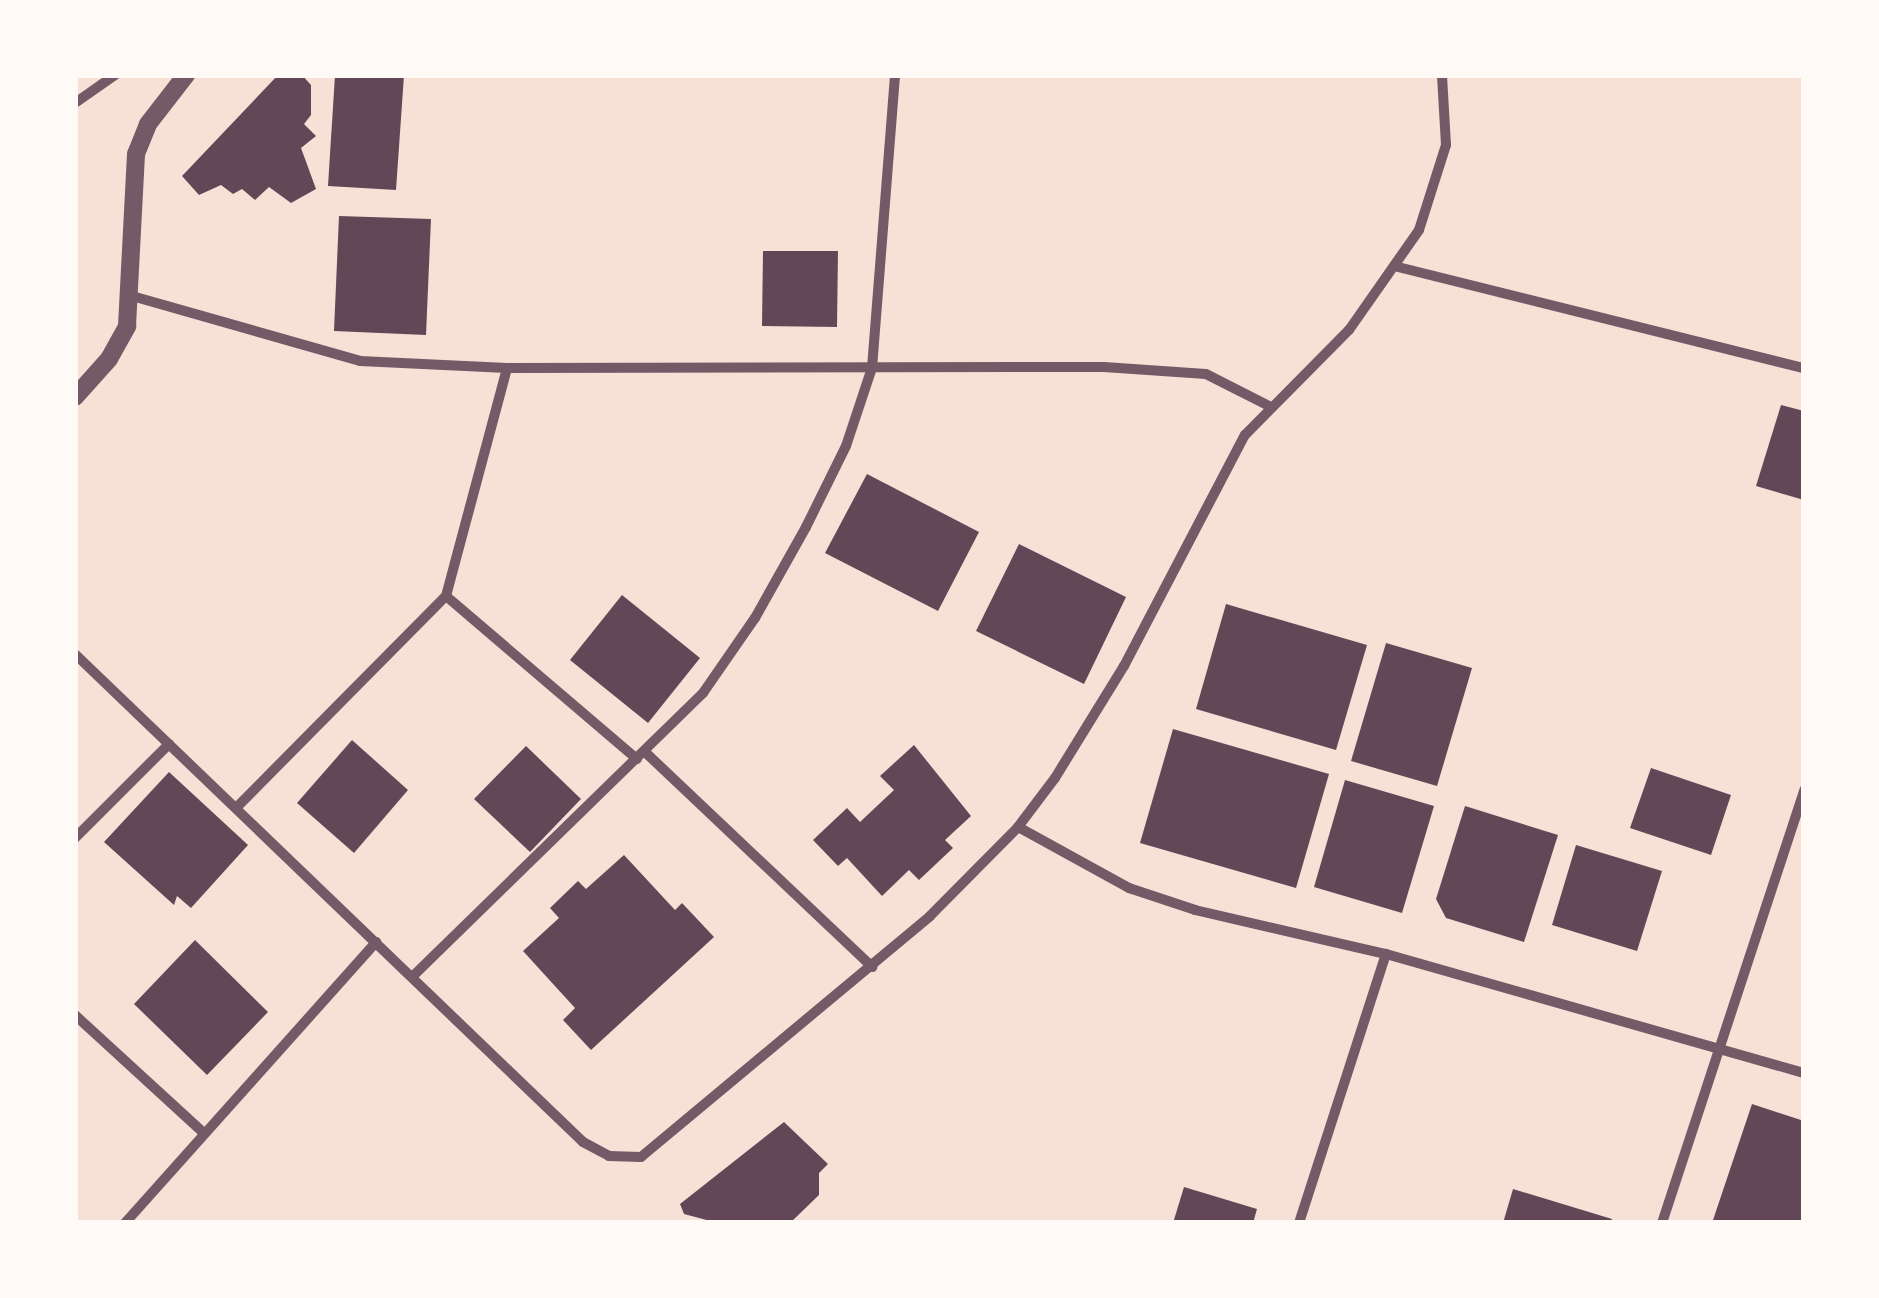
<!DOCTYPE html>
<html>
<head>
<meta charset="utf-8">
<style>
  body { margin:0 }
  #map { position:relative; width:1879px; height:1298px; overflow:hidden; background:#f7e1d7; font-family:"Zilla Slab",serif }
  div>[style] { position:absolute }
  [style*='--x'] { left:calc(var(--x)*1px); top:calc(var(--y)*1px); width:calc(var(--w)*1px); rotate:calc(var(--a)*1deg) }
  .building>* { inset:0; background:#644757 }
  .minor>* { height:10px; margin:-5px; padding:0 5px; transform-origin:5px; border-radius:5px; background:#755966 }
  .tertiary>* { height:18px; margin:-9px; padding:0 9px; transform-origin:9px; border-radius:9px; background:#755966 }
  span { translate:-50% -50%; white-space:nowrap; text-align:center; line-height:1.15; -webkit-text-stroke:9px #fffaf5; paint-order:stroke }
  .frame { position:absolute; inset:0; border:78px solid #fffaf5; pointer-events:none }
</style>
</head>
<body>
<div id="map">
  <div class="building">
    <div style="clip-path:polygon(278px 75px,302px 75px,311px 85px,311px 115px,304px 124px,316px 136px,301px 148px,316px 189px,291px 203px,269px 187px,255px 200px,242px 189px,233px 194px,221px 185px,199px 195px,182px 176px)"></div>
    <div style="clip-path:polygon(335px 75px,404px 75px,396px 190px,328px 186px)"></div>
    <div style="clip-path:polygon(339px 216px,431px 219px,426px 335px,334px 331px)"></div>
    <div style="clip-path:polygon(763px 251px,838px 251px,837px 327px,762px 326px)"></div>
    <div style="clip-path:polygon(1781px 405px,1804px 411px,1804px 500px,1756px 486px)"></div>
    <div style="clip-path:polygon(867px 474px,979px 532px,938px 611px,825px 553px)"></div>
    <div style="clip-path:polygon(1019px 544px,1126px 597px,1084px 684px,976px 631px)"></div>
    <div style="clip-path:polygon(622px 595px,700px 658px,648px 723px,570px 660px)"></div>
    <div style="clip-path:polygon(1226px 604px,1367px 645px,1336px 750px,1196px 709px)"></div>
    <div style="clip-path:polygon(1386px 643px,1472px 668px,1437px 786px,1351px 761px)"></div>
    <div style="clip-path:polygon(1173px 729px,1329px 774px,1296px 888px,1140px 843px)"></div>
    <div style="clip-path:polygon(352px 740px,408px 790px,354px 853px,297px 803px)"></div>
    <div style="clip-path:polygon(914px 745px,971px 816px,945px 840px,953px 848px,919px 880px,909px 870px,882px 896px,847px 858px,838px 866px,813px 840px,847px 808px,860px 822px,894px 790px,880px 776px)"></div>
    <div style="clip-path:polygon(526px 746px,581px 799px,530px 852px,474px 799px)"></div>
    <div style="clip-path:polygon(1651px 768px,1731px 795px,1711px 855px,1630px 828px)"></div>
    <div style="clip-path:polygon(169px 772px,248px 845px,191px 908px,177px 896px,174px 905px,104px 842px)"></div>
    <div style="clip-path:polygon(1345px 780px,1434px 806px,1402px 913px,1314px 887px)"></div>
    <div style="clip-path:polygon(1465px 806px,1558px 835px,1524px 942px,1446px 918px,1436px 899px)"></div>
    <div style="clip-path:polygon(1576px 845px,1662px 871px,1637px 951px,1552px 925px)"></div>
    <div style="clip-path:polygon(624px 855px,675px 910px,682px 903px,714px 937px,591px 1050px,563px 1020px,575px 1008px,523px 951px,559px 918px,550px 908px,578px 881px,586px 889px)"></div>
    <div style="clip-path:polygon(195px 940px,268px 1012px,207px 1075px,134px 1004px)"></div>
    <div style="clip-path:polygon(1752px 1104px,1804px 1121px,1804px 1223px,1712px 1223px)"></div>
    <div style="clip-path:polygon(784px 1122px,828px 1164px,819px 1173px,819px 1195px,790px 1223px,718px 1223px,684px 1214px,680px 1204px)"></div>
    <div style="clip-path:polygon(1184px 1187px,1257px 1209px,1253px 1223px,1173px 1223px)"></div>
    <div style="clip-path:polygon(1513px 1189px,1612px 1219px,1611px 1223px,1503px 1223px)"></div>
  </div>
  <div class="minor">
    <div style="--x:75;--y:103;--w:49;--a:-35"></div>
    <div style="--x:1398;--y:267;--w:418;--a:14"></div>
    <div style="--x:132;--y:296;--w:237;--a:15.9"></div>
    <div style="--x:360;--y:361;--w:147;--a:2.7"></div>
    <div style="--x:507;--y:368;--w:597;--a:-0.1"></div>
    <div style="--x:1104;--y:367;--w:102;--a:3.9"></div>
    <div style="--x:1206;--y:374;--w:71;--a:26.9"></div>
    <div style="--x:446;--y:596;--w:251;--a:40.5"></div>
    <div style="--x:75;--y:654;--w:704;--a:43.85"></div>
    <div style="--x:583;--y:1142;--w:30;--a:28"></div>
    <div style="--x:609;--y:1156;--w:32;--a:2"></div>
    <div style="--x:641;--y:1157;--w:376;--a:-39.8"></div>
    <div style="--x:930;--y:916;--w:125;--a:-45.3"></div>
    <div style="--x:1018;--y:827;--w:61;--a:-52.9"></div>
    <div style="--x:1055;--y:778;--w:132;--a:-58.4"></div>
    <div style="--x:1124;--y:666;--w:261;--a:-62.4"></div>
    <div style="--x:1245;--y:435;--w:148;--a:-45.3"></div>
    <div style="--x:1349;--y:330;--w:122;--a:-55"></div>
    <div style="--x:1419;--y:230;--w:89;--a:-72.4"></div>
    <div style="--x:1446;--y:145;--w:70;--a:-93.3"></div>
    <div style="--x:645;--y:752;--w:313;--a:43.4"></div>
    <div style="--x:236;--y:808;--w:298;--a:-45.3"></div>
    <div style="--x:446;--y:596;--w:236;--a:-75"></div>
    <div style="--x:1018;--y:827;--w:127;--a:28.8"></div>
    <div style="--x:1129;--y:888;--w:70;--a:18.4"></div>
    <div style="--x:1195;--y:910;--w:196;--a:13"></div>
    <div style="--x:1386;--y:954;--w:435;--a:15.9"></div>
    <div style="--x:75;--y:838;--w:133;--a:-45"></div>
    <div style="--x:412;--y:977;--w:407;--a:-44.3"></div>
    <div style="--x:703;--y:693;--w:91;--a:-55.3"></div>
    <div style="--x:755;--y:618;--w:104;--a:-60.7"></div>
    <div style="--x:806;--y:527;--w:90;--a:-63.7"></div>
    <div style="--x:846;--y:446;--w:82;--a:-71.6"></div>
    <div style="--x:872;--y:368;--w:294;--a:-85.5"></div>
    <div style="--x:75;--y:1015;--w:175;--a:42.5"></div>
    <div style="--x:125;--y:1223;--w:377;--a:-48.2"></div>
    <div style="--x:1299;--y:1223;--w:283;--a:-72.1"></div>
    <div style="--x:1662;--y:1223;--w:456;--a:-71.8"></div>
  </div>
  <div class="tertiary">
    <div style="--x:75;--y:397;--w:51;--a:-48.2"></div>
    <div style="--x:109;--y:359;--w:38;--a:-61"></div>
    <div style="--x:127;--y:326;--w:172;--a:-87"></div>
    <div style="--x:136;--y:154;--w:32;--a:-68"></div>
    <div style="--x:148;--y:124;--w:62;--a:-52.2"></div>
  </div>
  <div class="frame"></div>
</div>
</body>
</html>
